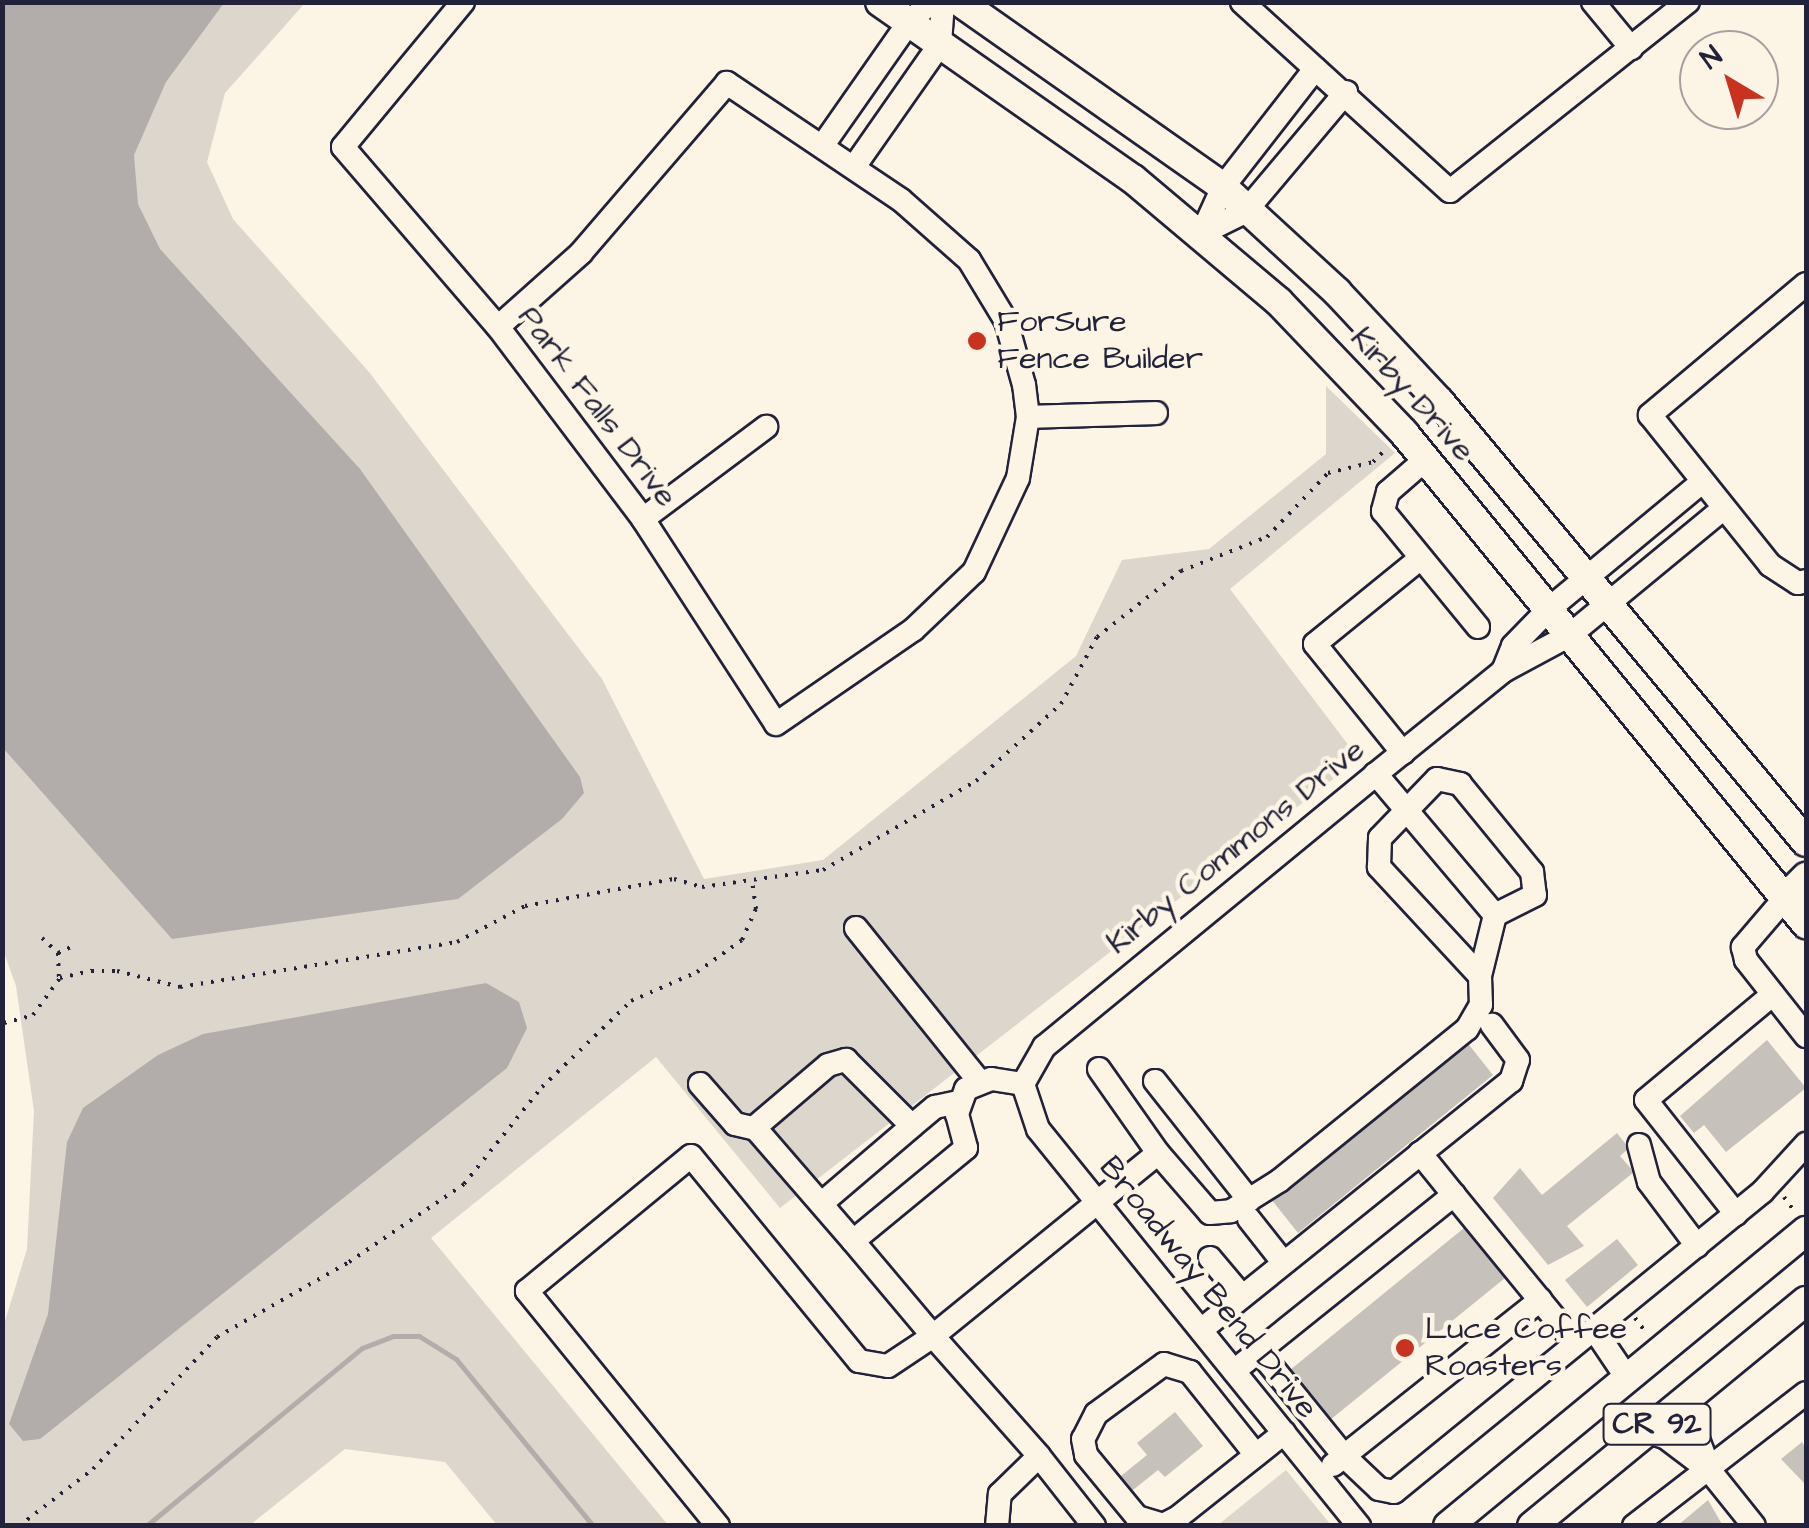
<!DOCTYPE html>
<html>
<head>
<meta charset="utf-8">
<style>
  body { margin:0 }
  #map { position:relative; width:1809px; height:1528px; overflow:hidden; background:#fcf5e5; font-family:"Architects Daughter",sans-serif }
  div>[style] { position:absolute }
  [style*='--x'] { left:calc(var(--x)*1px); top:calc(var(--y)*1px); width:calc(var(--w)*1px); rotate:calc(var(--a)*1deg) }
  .green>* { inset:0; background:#dcd6cc }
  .water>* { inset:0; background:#b2adab }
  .stream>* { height:5px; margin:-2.5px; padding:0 2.5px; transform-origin:2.5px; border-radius:2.5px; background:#b2adab }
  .building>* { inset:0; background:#c6c1bb }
  .path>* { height:4px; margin-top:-2px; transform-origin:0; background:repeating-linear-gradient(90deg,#22223b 0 2.5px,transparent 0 10.5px) }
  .roads { filter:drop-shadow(2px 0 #22223b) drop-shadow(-2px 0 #22223b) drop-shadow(0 2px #22223b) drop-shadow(0 -2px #22223b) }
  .minor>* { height:22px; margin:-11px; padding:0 11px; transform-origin:11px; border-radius:11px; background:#fcf5e5 }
  .major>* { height:28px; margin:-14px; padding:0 14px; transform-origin:14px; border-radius:14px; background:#fcf5e5 }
  .dots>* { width:28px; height:28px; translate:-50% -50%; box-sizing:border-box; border:5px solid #fcf5e5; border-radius:50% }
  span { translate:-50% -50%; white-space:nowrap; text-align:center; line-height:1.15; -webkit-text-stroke:9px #fcf5e5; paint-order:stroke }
  .shield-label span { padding:2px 8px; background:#fcf5e5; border:2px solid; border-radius:8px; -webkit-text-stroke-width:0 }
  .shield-label { font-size:30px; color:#22223b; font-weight:700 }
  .poi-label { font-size:32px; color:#22223b }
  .left { translate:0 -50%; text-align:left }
  .street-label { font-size:32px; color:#22223b }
  .frame { position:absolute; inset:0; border:5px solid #22223b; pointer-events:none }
  .north { position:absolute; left:1679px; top:30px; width:100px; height:100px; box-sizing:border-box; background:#fcf5e5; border:2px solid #a5a1a1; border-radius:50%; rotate:322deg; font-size:28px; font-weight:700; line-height:40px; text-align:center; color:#22223b }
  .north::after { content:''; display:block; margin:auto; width:35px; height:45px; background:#c8321e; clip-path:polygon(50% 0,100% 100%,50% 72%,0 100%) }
</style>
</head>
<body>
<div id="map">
  <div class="green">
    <div style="clip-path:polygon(3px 3px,305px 3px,225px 93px,207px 162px,233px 219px,369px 372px,602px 679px,704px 879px,823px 860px,1076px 656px,1122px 560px,1209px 549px,1326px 454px,1326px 386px,1395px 453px,1230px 589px,1359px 759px,780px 1208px,656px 1057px,431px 1238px,668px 1525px,497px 1525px,445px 1462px,345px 1449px,250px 1525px,3px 1525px,2px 1331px,27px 1249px,34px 1111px,16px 986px,2px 947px)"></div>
    <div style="clip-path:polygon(1286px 1470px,1331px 1525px,1218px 1525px)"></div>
  </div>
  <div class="water">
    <div style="clip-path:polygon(2px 3px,224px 3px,166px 82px,134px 155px,138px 204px,160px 249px,360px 469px,580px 777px,584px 793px,562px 819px,458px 899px,172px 939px,3px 748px)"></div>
    <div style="clip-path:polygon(486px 983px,519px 1002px,527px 1028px,507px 1068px,40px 1439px,23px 1441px,9px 1424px,48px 1314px,67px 1142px,83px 1108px,158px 1055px,203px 1034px)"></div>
  </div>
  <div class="stream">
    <div style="--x:146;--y:1526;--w:280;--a:-39.5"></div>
    <div style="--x:362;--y:1348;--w:33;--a:-21"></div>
    <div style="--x:393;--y:1336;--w:26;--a:0"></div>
    <div style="--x:419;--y:1336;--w:44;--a:31.9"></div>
    <div style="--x:456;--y:1359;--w:216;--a:50.6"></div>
  </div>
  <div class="building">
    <div style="clip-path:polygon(1767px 1040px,1806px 1088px,1726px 1152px,1704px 1125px,1694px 1133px,1680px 1116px)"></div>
    <div style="clip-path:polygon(1466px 1041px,1493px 1075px,1298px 1233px,1271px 1199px)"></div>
    <div style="clip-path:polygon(1617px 1133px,1629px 1148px,1620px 1156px,1634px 1172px,1567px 1226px,1584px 1246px,1548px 1265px,1493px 1198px,1520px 1168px,1542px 1195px)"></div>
    <div style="clip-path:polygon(1464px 1228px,1505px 1278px,1330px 1420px,1290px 1370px)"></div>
    <div style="clip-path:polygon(1617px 1239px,1638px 1265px,1587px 1307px,1565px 1280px)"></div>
    <div style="clip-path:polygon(1175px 1412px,1203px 1446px,1165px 1477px,1158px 1470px,1128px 1494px,1116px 1480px,1147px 1455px,1137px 1443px)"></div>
    <div style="clip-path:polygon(1802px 1442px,1806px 1448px,1806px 1485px,1781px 1459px)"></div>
    <div style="clip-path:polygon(1708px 1500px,1723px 1526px,1677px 1526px)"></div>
  </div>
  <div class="path">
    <div style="--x:42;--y:938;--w:22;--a:43"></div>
    <div style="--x:58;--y:953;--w:17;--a:-25"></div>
    <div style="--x:58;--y:953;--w:24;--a:88"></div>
    <div style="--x:4;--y:1023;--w:30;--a:-15"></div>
    <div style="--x:33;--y:1015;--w:46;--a:-53.9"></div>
    <div style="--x:60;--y:978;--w:32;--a:-13"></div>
    <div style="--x:91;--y:971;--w:26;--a:0"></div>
    <div style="--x:117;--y:971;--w:65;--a:14.3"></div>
    <div style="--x:180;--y:987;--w:281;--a:-9.2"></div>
    <div style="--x:457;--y:942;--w:77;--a:-27.9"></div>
    <div style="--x:525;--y:906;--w:151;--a:-10.3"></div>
    <div style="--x:674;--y:879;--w:29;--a:16"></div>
    <div style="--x:702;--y:887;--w:122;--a:-8"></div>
    <div style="--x:823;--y:870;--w:177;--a:-30.2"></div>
    <div style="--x:976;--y:781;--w:115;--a:-42.2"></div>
    <div style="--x:1061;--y:704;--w:76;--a:-61.8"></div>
    <div style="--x:1097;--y:637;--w:107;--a:-38.2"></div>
    <div style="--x:1181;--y:571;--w:92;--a:-21.6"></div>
    <div style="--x:1267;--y:537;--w:88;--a:-46.4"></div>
    <div style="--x:1328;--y:473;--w:46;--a:-13.7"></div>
    <div style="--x:1373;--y:462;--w:16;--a:-45"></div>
    <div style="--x:1784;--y:1197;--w:19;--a:54"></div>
    <div style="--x:1635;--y:1318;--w:20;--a:53"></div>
    <div style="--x:19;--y:1526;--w:93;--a:-37.6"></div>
    <div style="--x:93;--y:1469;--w:181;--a:-46.8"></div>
    <div style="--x:217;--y:1337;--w:152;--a:-29.6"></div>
    <div style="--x:349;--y:1262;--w:139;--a:-34.1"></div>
    <div style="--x:464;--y:1184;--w:124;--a:-51.2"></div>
    <div style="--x:542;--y:1087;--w:124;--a:-44"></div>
    <div style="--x:631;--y:1001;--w:72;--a:-23.7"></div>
    <div style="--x:697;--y:972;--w:55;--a:-35.4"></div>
    <div style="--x:742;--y:940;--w:34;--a:-66"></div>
    <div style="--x:756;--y:909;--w:29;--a:-98"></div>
  </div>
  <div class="roads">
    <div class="minor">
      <div style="--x:463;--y:2;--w:188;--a:129.6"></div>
      <div style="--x:343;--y:147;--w:238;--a:49.3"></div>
      <div style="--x:498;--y:327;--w:241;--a:52.9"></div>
      <div style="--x:643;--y:519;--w:244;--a:57"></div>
      <div style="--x:776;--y:724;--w:166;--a:-34.5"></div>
      <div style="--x:913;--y:630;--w:84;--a:-43.6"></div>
      <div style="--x:974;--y:572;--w:104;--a:-64.9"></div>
      <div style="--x:1018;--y:478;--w:62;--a:-80.7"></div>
      <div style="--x:1028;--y:417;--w:32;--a:-97"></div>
      <div style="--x:1024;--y:385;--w:66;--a:-105.7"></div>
      <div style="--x:1006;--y:321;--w:71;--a:-121.2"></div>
      <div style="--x:969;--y:260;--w:91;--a:-138.6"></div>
      <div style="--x:901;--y:200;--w:210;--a:-146.1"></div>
      <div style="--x:727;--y:83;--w:224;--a:130.7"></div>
      <div style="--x:581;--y:253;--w:111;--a:138.3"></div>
      <div style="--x:1242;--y:2;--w:281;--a:42.3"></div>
      <div style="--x:1450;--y:191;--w:304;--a:-38.5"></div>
      <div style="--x:1593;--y:2;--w:60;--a:50.4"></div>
      <div style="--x:823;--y:145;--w:150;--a:-55"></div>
      <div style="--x:909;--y:22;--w:30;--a:-42"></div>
      <div style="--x:854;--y:167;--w:150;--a:-55"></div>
      <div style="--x:940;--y:44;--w:42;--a:-85.9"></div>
      <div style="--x:1202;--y:233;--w:48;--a:-26"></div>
      <div style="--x:1245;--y:212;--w:157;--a:-49.9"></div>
      <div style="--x:1202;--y:233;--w:51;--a:-65.5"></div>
      <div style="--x:1223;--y:187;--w:150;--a:-52.1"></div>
      <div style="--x:1806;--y:284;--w:204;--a:140"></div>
      <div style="--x:1650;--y:415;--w:192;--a:51.3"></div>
      <div style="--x:1770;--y:565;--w:33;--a:33"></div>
      <div style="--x:1798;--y:583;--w:8;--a:-14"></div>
      <div style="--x:1028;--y:417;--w:128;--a:-1.8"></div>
      <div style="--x:1425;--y:460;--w:49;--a:139.1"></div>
      <div style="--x:1388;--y:492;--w:20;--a:105"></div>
      <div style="--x:1383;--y:511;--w:150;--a:50.7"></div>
      <div style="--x:643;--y:519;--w:154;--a:-36.8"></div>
      <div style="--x:1503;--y:671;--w:27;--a:-68"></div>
      <div style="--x:1513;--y:646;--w:52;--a:-45.8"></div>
      <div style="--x:1549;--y:609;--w:197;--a:-39.7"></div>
      <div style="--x:1403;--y:753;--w:140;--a:-128.9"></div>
      <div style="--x:1315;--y:644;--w:136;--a:-39.1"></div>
      <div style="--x:1785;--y:898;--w:65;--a:130.6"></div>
      <div style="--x:1743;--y:947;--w:13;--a:77"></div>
      <div style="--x:1746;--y:960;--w:97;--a:51.7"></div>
      <div style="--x:856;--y:928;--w:196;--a:51.2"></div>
      <div style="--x:1480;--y:976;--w:149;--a:-132.8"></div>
      <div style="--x:1379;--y:867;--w:29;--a:-88"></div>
      <div style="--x:1380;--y:838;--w:82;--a:-46"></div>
      <div style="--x:1437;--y:779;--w:24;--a:12"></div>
      <div style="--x:1460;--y:784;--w:114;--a:50.7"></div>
      <div style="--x:1532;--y:872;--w:23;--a:83"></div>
      <div style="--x:1535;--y:895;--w:45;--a:153.4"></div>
      <div style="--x:1099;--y:1069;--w:103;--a:54.9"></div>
      <div style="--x:1155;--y:1081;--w:152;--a:51.7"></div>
      <div style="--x:700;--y:1084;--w:53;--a:48.8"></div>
      <div style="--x:735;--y:1124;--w:22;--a:13"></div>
      <div style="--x:756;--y:1129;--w:148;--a:49.1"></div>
      <div style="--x:1023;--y:1084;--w:32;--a:-171"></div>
      <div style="--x:991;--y:1079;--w:27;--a:158"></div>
      <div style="--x:966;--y:1089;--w:27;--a:110"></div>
      <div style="--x:957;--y:1114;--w:35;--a:75"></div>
      <div style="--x:966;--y:1148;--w:146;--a:140.5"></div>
      <div style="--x:853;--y:1241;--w:124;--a:49.9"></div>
      <div style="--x:933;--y:1336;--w:290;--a:-39.1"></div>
      <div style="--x:1158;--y:1153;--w:79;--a:49.1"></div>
      <div style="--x:1210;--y:1213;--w:21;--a:-5"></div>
      <div style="--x:1231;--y:1211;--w:57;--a:-32"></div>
      <div style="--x:1279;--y:1181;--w:242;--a:-39"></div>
      <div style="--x:1467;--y:1029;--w:28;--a:-60"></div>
      <div style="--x:1481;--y:1005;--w:29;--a:-92"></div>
      <div style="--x:1480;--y:976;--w:63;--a:-76.2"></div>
      <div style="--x:1495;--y:915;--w:185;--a:-130.2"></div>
      <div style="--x:1023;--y:1084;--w:43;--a:-60.4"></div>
      <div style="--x:1044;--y:1047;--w:430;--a:-39.4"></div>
      <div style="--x:1376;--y:774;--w:164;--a:-39"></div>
      <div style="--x:1503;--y:671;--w:76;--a:-28.2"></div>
      <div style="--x:1570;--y:635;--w:198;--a:-39.5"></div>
      <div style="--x:1023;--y:1084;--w:47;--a:71.6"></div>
      <div style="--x:1038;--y:1129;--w:511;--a:51.04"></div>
      <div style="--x:754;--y:1128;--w:97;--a:-40.4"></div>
      <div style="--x:828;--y:1065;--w:19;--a:-16"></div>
      <div style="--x:846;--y:1060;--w:93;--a:45"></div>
      <div style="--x:912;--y:1126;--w:30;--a:-40"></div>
      <div style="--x:935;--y:1107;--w:24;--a:-12"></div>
      <div style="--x:1639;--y:1145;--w:38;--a:75"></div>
      <div style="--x:1649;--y:1182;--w:80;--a:53.1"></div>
      <div style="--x:1420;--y:1153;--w:54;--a:51"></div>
      <div style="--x:822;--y:1203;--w:118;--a:-40.5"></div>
      <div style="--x:1736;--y:1214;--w:145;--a:-128.3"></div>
      <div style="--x:1646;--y:1100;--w:165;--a:-39.8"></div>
      <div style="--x:1249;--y:1219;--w:55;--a:51.7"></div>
      <div style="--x:1210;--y:1258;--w:50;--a:49.9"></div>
      <div style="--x:1201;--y:1330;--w:398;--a:-38.8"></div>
      <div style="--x:1511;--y:1081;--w:22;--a:-72"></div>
      <div style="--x:1518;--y:1060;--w:44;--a:-126.6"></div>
      <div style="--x:1259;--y:1351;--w:135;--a:51"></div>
      <div style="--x:1344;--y:1456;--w:251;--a:-38.5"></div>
      <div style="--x:1234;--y:1371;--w:282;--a:-38.7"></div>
      <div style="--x:1454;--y:1195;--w:191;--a:50.7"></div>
      <div style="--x:1627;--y:1378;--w:59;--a:-124"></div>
      <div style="--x:1594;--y:1329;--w:218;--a:-39.2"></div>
      <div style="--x:1763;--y:1191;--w:64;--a:-47.5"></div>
      <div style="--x:1647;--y:1432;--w:19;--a:16"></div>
      <div style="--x:1665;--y:1437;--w:56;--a:37.1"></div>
      <div style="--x:1710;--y:1471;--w:74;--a:-110.6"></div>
      <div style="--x:1256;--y:1455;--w:106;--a:-128.5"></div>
      <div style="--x:1190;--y:1372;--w:27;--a:-163"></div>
      <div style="--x:1164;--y:1364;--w:84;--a:143.7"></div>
      <div style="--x:1096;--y:1414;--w:28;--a:117"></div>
      <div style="--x:1083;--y:1439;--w:16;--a:79"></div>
      <div style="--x:1086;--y:1455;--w:80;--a:50.6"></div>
      <div style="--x:1137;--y:1517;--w:27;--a:17"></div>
      <div style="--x:1163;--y:1525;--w:16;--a:-27"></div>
      <div style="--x:1177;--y:1518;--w:137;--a:-38.5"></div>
      <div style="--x:1333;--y:1465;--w:14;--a:-39"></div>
      <div style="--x:1344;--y:1456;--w:48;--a:43.3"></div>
      <div style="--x:1379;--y:1489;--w:15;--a:11"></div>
      <div style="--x:1394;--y:1492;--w:258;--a:-39.2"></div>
      <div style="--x:1710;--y:1471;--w:70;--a:51.3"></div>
      <div style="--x:718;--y:1526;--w:303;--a:-129.1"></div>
      <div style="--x:527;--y:1291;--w:212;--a:-39.5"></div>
      <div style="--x:691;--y:1156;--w:265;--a:50.7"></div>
      <div style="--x:859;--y:1361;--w:29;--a:10"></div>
      <div style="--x:888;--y:1366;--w:54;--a:-33.7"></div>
      <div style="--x:933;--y:1336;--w:160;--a:48.5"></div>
      <div style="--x:997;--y:1526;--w:32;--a:-85"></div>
      <div style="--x:1000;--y:1494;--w:54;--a:-44.3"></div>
      <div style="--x:1039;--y:1456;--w:89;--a:51.8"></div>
      <div style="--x:1634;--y:1526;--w:217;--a:-37.7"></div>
    </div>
    <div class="major">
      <div style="--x:880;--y:2;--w:309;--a:35"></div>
      <div style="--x:1133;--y:179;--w:191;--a:40.1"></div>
      <div style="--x:1279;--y:302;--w:181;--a:46.3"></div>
      <div style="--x:1404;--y:433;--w:635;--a:50.69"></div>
      <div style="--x:960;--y:2;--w:322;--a:35.1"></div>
      <div style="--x:1223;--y:187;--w:155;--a:42.6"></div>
      <div style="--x:1337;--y:292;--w:151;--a:46.9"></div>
      <div style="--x:1440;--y:402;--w:572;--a:50.25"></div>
      <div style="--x:1785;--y:898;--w:30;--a:-45"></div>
      <div style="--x:1448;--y:1526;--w:464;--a:-39.5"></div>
      <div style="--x:1532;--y:1526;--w:355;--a:-39.4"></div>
    </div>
  </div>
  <div class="dots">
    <div style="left:977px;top:341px;background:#c8321e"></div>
    <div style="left:1405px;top:1348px;background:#c8321e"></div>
  </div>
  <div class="shield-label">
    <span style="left:1657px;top:1424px">CR 92</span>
  </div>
  <div class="poi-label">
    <span class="left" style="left:997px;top:341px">ForSure<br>Fence Builder</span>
    <span class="left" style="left:1425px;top:1348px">Luce Coffee<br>Roasters</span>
  </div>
  <div class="street-label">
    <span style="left:1412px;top:395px;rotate:48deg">Kirby Drive</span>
    <span style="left:597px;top:407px;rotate:53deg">Park Falls Drive</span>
    <span style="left:1236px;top:847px;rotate:-39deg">Kirby Commons Drive</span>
    <span style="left:1208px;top:1288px;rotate:51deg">Broadway Bend Drive</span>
  </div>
  <div class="frame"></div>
  <div class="north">N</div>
</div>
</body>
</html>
